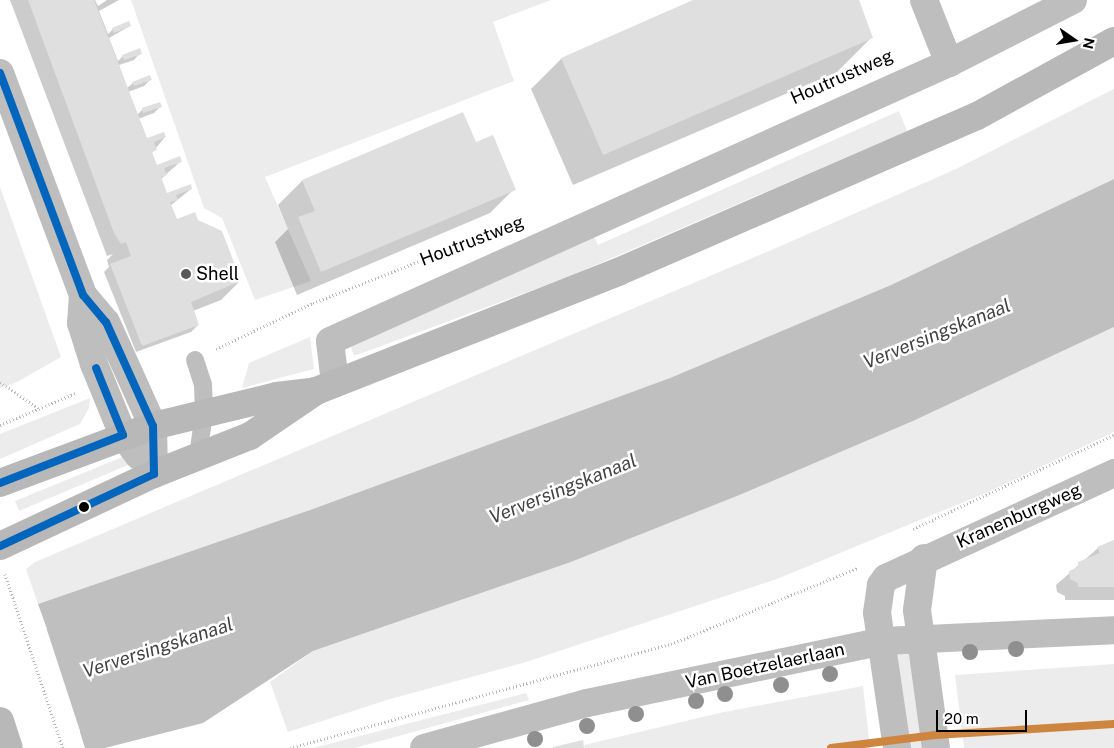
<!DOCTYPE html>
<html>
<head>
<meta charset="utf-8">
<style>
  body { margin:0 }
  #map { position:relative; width:1114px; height:748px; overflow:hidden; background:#fff; font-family:"Public Sans",sans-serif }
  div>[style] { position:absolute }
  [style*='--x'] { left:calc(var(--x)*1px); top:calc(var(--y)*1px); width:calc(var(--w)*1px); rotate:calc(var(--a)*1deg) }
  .green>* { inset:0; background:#ececec }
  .water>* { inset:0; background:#bfbfbf }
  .pier>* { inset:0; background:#fff }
  .shadow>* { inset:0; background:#0003 }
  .building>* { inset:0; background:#dfdfdf }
  .path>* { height:3px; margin-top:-1.5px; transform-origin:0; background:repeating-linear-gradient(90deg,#b9b9b9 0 1px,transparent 0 3.5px) }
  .service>* { height:18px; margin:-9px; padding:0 9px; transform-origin:9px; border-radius:9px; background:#bebebe }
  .minor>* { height:28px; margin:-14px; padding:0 14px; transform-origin:14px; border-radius:14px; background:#bebebe }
  .secondary>* { height:28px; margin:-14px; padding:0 14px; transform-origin:14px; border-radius:14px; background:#b8b8b8 }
  .bus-1>* { height:8px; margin:-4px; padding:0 4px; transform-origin:4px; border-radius:4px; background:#0065bd }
  .tram-1>* { height:8px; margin:-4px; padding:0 4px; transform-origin:4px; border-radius:4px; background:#cd853f }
  .trees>* { width:16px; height:16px; margin:-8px; border-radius:50%; background:#8f8f8f }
  .dots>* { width:14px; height:14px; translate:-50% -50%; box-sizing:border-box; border:2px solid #fff; border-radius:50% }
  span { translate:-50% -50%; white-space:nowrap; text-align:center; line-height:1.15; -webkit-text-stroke:5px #fff; paint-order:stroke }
  .street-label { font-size:18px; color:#000 }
  .poi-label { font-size:18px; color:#000 }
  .left { translate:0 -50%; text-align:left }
  .water-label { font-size:19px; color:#444; font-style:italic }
  .north { position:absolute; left:1049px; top:15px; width:50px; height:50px; -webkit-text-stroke:4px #fff; paint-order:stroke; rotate:103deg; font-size:14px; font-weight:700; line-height:20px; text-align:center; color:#000 }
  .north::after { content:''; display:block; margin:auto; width:18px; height:22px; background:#000; clip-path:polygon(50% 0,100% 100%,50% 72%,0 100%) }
  .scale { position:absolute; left:936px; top:710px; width:91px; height:22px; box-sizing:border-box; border:2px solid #000; border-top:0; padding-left:6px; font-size:15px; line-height:18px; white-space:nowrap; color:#000; -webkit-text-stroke:4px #fff; paint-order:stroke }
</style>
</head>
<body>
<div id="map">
  <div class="green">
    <div style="clip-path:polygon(131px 0,551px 0,493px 22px,514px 81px,265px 177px,311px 281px,255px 300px,222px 218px,204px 208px)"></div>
    <div style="clip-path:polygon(1114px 89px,1114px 179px,891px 285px,670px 378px,310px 510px,38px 604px,26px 569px,35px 562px,776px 248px,956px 169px)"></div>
    <div style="clip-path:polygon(899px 111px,907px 131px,568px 277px,354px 356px,349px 341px,594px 237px,598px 245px)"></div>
    <div style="clip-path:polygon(0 187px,61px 357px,17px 382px,0 388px)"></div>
    <div style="clip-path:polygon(1114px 327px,1114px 432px,988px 492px,777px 579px,523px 663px,390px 699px,288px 732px,270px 682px,313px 651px,571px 562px,742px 494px,913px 421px)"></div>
    <div style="clip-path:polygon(310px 337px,314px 369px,242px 388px,249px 363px)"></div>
    <div style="clip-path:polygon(90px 398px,89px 408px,80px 424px,0 459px,0 434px)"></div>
    <div style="clip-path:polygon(132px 453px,134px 458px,128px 465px,19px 511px,15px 501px)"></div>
    <div style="clip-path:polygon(911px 652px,928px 748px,904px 748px,895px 654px)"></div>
    <div style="clip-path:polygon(1114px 664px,1114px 748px,964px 748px,955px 675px)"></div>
    <div style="clip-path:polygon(863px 686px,870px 748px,585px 748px,584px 745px,724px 712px)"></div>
    <div style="clip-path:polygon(526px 693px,529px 700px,355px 748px,313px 748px)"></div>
  </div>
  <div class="water">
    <div style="clip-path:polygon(1114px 179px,1114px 327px,913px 421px,742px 494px,571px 562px,313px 651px,203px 723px,105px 748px,85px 748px,79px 729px,0 645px,47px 629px,38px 604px,310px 510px,670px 378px,891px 285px)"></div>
  </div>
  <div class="pier">
    <div style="clip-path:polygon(46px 627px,80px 731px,28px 748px,0 748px,0 642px)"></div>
  </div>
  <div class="shadow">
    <div style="clip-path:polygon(10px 0,95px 0,98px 6px,107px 0,119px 0,99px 11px,108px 34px,113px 29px,130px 26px,109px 38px,118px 61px,123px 56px,140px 53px,134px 60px,119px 65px,127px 88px,133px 83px,150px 80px,144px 86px,128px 92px,137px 115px,143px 109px,160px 107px,154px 113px,138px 119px,146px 140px,165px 137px,151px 154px,156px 166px,181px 161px,161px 179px,166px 195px,191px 189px,170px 206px,176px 221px,198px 221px,240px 281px,221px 300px,193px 311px,198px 325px,191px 332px,136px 352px,104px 272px,109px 267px,107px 260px,113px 254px,107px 256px)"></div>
    <div style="clip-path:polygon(697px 0,858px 0,872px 37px,837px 72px,573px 185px,531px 89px,561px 59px)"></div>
    <div style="clip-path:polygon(463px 114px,475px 144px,514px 189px,490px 213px,297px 295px,275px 242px,288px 229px,278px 205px,302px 181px)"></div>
    <div style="clip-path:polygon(1114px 541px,1114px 600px,1065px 600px,1065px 596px,1057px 592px,1056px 585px,1098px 548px)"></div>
  </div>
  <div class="building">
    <div style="clip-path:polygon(28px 0,94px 0,147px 138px,164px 132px,166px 137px,154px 142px,157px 150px,152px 152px,157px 165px,180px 156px,182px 162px,164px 168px,167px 175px,161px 177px,167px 193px,191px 184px,192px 189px,176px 195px,178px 200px,170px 202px,177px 219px,195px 212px,198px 220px,222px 231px,241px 281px,191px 302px,199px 325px,142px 346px,110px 264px,131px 256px,126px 242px,121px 244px,114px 233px)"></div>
    <div style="clip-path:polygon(693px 0,859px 0,873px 38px,603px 155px,561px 58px)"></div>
    <div style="clip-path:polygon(129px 21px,131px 26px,114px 33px,112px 28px)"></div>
    <div style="clip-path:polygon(140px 48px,142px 54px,124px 60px,122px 55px)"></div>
    <div style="clip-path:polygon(150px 75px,152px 80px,134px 86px,132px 82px)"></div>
    <div style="clip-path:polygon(160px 102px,162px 107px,143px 113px,142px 108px)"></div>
    <div style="clip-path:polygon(463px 112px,476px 142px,493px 135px,516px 190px,321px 272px,298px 217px,315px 211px,302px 180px)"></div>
    <div style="clip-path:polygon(1114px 540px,1114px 587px,1078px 587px,1078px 583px,1070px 579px,1069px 571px,1078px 567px,1078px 562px,1100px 553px,1097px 547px)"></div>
    <div style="clip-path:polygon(583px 740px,584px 748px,553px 748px,553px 747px)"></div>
  </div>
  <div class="path">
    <div style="--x:216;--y:349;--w:107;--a:-25.4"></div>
    <div style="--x:313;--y:303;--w:197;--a:-21.5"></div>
    <div style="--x:0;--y:382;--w:46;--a:34.4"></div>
    <div style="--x:0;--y:425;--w:82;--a:-22.8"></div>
    <div style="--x:913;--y:529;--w:222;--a:-25.1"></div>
    <div style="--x:5;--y:574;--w:183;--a:71.6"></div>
    <div style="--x:290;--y:748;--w:395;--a:-15.3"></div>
    <div style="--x:671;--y:644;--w:201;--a:-22.2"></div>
  </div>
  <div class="service">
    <div style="--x:195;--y:360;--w:25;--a:72"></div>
    <div style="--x:203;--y:384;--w:29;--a:88"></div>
    <div style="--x:204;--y:413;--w:43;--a:97.9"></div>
  </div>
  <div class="minor">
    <div style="--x:924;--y:0;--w:68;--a:68.4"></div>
    <div style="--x:0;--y:73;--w:237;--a:69.5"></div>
    <div style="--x:83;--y:295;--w:35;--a:50"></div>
    <div style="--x:106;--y:322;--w:114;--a:65.7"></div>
    <div style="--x:153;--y:426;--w:48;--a:88.8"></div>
    <div style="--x:83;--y:295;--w:28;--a:94"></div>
    <div style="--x:81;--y:323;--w:43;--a:72.4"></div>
    <div style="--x:94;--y:364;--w:77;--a:67.8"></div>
    <div style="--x:123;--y:435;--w:26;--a:53"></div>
    <div style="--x:335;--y:383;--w:42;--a:-96.8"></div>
    <div style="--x:330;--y:341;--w:679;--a:-24.19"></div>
    <div style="--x:949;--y:63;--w:139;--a:-26.9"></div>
    <div style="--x:924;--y:558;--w:52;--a:97.7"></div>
    <div style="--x:917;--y:610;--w:139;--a:82.2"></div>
    <div style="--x:424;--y:748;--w:169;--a:-15.4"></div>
    <div style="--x:587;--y:703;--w:303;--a:-11.8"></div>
    <div style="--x:884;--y:641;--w:230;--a:-2.7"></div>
    <div style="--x:897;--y:748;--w:136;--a:-98.4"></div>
    <div style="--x:877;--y:613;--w:28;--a:-82"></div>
    <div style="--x:881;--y:585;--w:9;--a:-54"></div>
    <div style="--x:886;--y:578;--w:251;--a:-24.7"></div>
  </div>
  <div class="secondary">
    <div style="--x:0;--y:483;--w:163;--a:-20.4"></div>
    <div style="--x:153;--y:426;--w:128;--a:-13.6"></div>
    <div style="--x:277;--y:396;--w:38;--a:-7"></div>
    <div style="--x:0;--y:546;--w:170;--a:-25.1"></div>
    <div style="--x:154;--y:474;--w:103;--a:-21.6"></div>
    <div style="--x:250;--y:436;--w:80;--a:-34.3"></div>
    <div style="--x:316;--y:391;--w:325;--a:-21.5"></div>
    <div style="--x:618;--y:272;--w:391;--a:-23.5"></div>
    <div style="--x:977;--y:116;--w:156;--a:-28.7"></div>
    <div style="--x:0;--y:721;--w:28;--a:72"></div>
  </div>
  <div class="bus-1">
    <div style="--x:0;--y:73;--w:237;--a:69.5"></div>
    <div style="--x:83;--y:295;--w:35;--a:50"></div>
    <div style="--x:106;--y:322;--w:114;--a:65.7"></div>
    <div style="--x:153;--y:426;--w:48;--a:88.8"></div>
    <div style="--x:154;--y:474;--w:170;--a:154.9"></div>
    <div style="--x:0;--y:483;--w:132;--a:-21.3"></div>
    <div style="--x:123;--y:435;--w:72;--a:-111.9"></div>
  </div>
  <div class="tram-1">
    <div style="--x:831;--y:748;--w:105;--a:-7.1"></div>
    <div style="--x:935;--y:735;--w:179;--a:-3.5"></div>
  </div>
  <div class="trees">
    <div style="left:1016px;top:649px"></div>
    <div style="left:970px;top:652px"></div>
    <div style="left:830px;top:674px"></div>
    <div style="left:781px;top:685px"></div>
    <div style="left:725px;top:694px"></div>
    <div style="left:696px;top:701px"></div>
    <div style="left:636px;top:714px"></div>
    <div style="left:587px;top:726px"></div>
    <div style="left:535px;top:739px"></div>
  </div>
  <div class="dots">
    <div style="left:186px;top:274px;background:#595959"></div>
    <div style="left:84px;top:507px;background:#000"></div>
  </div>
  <div class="street-label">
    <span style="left:842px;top:77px;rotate:-24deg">Houtrustweg</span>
    <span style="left:472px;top:241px;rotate:-21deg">Houtrustweg</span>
    <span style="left:1019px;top:516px;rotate:-24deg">Kranenburgweg</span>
    <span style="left:765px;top:666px;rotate:-12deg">Van Boetzelaerlaan</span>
  </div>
  <div class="poi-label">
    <span class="left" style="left:196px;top:274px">Shell</span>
  </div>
  <div class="water-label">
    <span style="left:937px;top:334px;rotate:-22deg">Verversingskanaal</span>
    <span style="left:563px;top:489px;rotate:-22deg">Verversingskanaal</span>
    <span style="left:158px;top:648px;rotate:-18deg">Verversingskanaal</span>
  </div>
  <div class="north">N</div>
  <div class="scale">20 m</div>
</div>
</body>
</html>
